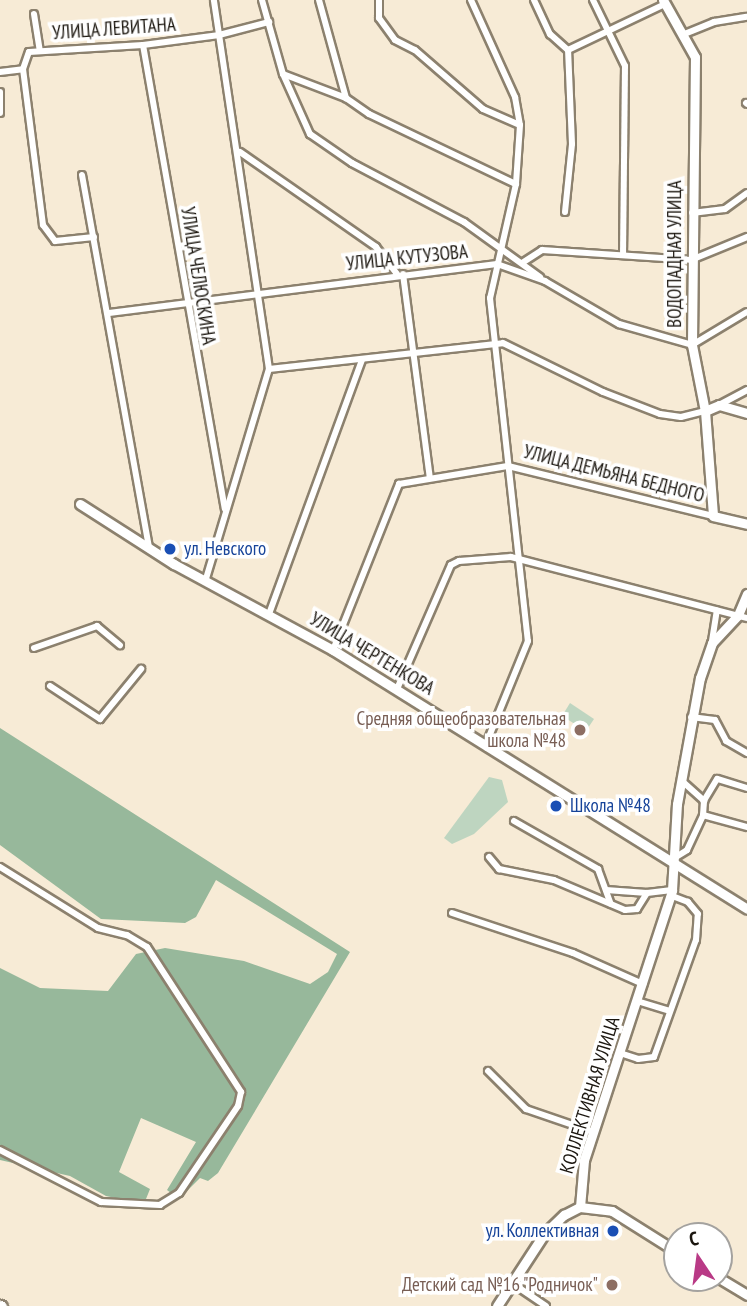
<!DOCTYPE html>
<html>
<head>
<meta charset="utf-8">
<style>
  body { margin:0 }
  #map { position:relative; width:747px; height:1306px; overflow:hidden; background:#f7ebd6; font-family:"PT Sans Narrow",sans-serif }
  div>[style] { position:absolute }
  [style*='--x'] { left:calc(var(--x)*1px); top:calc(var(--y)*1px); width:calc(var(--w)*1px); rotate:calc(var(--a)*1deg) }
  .green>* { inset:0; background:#bed5c0 }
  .forest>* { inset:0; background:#97b89b }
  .roads { filter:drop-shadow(2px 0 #8c816e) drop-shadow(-2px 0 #8c816e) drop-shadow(0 2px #8c816e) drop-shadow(0 -2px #8c816e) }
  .street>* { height:6px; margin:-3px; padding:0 3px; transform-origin:3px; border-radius:3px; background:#fff }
  .secondary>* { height:9px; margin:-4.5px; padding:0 4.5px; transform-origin:4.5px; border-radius:4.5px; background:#fff }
  .dots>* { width:19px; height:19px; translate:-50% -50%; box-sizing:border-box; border:4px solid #fff; border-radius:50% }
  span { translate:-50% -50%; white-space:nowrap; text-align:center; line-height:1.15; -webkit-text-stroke:7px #fff; paint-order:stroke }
  .street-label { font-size:19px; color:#1b160f }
  .transit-label { font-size:19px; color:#164399 }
  .left { translate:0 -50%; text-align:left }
  .right { translate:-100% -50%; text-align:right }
  .education-label { font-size:19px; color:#785e54 }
  .north { position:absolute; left:663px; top:1222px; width:70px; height:70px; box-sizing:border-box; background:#fff; border:2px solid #a4a29f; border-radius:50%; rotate:347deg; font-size:19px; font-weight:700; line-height:28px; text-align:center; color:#1b160f }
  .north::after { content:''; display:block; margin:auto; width:24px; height:32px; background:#b93a86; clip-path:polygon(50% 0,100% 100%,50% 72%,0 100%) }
</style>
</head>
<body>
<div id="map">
  <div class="green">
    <div style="clip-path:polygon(570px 703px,594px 719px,586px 731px,562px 716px)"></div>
    <div style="clip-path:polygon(489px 777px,502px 780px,508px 802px,474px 834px,452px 844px,444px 838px)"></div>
  </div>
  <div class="forest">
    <div style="clip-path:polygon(0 728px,350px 952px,218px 1173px,208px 1181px,200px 1178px,179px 1199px,167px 1190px,196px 1142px,141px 1118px,119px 1172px,150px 1189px,144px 1204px,106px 1196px,70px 1176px,0 1160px,0 968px,40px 988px,108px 991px,136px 954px,165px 948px,244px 961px,310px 984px,328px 972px,337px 954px,216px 880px,196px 917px,185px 923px,101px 919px,0 845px)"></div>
  </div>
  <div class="roads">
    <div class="street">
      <div style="--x:262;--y:0;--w:77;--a:74.2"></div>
      <div style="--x:283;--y:74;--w:66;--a:65.8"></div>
      <div style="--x:310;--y:134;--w:51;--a:34.6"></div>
      <div style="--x:352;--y:163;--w:127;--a:27.8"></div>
      <div style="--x:464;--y:222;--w:94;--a:35.9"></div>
      <div style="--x:319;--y:0;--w:102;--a:74.6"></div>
      <div style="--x:346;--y:98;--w:28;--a:35"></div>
      <div style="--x:369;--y:114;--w:163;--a:25.5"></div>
      <div style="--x:379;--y:0;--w:18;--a:90"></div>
      <div style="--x:379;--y:18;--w:27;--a:54"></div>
      <div style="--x:395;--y:40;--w:22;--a:27"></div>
      <div style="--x:415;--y:50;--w:90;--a:40.9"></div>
      <div style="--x:483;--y:109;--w:40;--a:23.4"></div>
      <div style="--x:471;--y:0;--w:107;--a:65.6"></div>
      <div style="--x:515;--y:97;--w:28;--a:80"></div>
      <div style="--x:520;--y:125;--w:59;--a:93.9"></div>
      <div style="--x:516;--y:184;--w:117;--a:102.8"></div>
      <div style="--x:490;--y:298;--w:345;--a:83.7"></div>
      <div style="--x:528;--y:641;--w:111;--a:112.2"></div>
      <div style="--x:534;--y:0;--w:38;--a:65"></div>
      <div style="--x:550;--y:34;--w:24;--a:42"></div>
      <div style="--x:568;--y:50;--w:107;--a:-25.4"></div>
      <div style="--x:593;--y:0;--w:73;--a:64.1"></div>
      <div style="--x:625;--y:66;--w:189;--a:90.6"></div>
      <div style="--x:34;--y:14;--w:36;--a:81"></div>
      <div style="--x:682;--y:35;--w:35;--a:-22"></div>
      <div style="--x:714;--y:22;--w:33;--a:-9"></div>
      <div style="--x:143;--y:45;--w:471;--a:80"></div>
      <div style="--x:0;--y:72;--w:23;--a:-7"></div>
      <div style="--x:283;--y:74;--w:67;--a:20.9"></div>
      <div style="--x:0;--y:92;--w:21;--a:90"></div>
      <div style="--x:746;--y:103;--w:1;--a:45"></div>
      <div style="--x:240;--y:152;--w:166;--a:34.9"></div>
      <div style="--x:376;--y:247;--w:34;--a:52"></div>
      <div style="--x:82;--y:175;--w:377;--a:79.8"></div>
      <div style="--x:565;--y:212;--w:68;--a:-84.1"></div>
      <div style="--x:572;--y:144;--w:94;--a:-92.4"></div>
      <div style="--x:692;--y:213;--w:33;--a:-7"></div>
      <div style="--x:725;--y:209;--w:27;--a:-36"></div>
      <div style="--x:94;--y:237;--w:39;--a:174"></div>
      <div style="--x:55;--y:241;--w:20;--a:-127"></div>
      <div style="--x:43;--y:225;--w:157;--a:-97.3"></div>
      <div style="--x:23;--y:69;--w:18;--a:-71"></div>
      <div style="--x:29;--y:52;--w:114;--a:-3.5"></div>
      <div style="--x:143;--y:45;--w:77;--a:-7.5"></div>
      <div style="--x:219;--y:35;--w:52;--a:-14.6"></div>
      <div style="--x:522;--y:263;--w:24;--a:-33"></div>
      <div style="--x:542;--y:250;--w:149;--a:3.8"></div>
      <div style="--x:691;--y:260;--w:61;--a:-22.3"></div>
      <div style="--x:403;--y:274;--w:206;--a:82.5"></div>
      <div style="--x:109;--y:313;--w:391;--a:-7.2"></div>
      <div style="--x:497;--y:264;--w:51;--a:19.5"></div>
      <div style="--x:545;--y:281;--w:86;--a:30.2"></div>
      <div style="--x:619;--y:324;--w:76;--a:16"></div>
      <div style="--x:692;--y:345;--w:64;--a:-31"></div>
      <div style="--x:269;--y:369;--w:235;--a:-6.3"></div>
      <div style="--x:503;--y:343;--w:111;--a:26.1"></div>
      <div style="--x:603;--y:392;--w:61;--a:21.1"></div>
      <div style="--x:660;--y:414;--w:21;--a:8"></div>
      <div style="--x:681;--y:417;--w:25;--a:-14"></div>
      <div style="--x:719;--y:405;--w:32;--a:-28"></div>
      <div style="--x:205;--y:582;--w:222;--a:-73.3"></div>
      <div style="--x:269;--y:369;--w:373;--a:-98.5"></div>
      <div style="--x:269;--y:614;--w:270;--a:-69.9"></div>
      <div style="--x:712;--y:641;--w:31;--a:-81"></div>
      <div style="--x:34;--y:648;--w:67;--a:-19.2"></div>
      <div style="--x:97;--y:626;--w:30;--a:40"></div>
      <div style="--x:333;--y:650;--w:179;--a:-68.3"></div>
      <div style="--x:399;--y:484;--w:110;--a:-9.4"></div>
      <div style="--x:508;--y:466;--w:211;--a:13.7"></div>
      <div style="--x:50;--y:686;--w:60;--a:33.4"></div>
      <div style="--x:100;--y:719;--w:65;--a:-50.6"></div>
      <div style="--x:397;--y:689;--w:135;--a:-66.5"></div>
      <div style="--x:451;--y:565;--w:9;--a:-27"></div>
      <div style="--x:459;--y:561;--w:52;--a:-4.4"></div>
      <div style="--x:511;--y:557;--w:244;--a:14.5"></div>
      <div style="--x:691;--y:717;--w:24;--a:7"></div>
      <div style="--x:715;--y:720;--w:24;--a:62"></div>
      <div style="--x:726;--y:741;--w:24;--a:30"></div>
      <div style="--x:682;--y:781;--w:30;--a:42"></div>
      <div style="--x:747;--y:788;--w:31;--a:-163"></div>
      <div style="--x:717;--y:779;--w:26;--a:121"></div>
      <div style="--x:704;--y:801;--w:14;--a:94"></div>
      <div style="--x:703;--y:815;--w:46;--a:15.3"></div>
      <div style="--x:514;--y:821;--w:97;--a:29.7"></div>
      <div style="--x:598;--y:869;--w:37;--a:70"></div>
      <div style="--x:489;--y:857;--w:16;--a:50"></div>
      <div style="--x:499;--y:869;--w:56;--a:11.3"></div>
      <div style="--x:554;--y:880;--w:77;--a:22.9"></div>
      <div style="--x:625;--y:910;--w:12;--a:-5"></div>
      <div style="--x:637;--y:909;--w:19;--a:-58"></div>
      <div style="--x:647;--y:893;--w:25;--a:-7"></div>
      <div style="--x:676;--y:857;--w:13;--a:-32"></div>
      <div style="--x:687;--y:850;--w:38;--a:-65"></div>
      <div style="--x:0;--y:867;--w:115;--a:31.9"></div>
      <div style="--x:98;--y:928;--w:30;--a:14"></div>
      <div style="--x:127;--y:935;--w:23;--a:31"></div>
      <div style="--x:147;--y:947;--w:173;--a:57"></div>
      <div style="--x:241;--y:1092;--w:14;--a:102"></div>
      <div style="--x:238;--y:1106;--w:105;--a:124.1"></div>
      <div style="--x:179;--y:1193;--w:22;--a:148"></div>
      <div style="--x:160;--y:1205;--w:59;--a:-177.1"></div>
      <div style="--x:101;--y:1202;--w:114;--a:-152.8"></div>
      <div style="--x:606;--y:890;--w:41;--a:4.2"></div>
      <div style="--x:452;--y:913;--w:127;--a:18.3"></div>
      <div style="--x:573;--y:953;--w:77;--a:23.9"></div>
      <div style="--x:637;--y:1001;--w:34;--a:17"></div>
      <div style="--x:620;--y:1053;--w:19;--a:18"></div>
      <div style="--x:638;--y:1059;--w:16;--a:-7"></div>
      <div style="--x:654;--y:1057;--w:124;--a:-70.3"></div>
      <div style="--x:696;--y:940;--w:26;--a:-86"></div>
      <div style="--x:698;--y:914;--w:16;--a:-130"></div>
      <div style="--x:688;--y:902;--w:19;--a:-159"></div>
      <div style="--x:488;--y:1071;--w:54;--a:45"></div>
      <div style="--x:526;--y:1109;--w:71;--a:18.9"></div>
      <div style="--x:512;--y:1283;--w:41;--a:34.1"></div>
    </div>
    <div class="secondary">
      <div style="--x:663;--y:0;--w:65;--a:60.7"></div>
      <div style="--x:695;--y:57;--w:288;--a:90.6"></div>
      <div style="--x:692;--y:345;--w:67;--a:78.9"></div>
      <div style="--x:705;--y:411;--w:105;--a:85.6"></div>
      <div style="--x:713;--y:516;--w:35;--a:13"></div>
      <div style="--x:705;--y:411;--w:15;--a:-23"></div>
      <div style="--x:719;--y:405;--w:29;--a:16"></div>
      <div style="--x:80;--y:504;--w:112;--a:32.6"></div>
      <div style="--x:174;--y:564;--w:181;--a:28.4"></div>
      <div style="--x:333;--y:650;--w:488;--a:32"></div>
      <div style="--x:580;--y:1207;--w:47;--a:-85.1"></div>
      <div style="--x:584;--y:1160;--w:284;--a:-71.9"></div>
      <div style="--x:672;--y:890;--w:86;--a:-86.7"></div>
      <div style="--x:677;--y:804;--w:128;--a:-79.7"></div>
      <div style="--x:700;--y:678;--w:37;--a:-71"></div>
      <div style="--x:712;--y:643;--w:38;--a:-47"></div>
      <div style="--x:738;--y:615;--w:23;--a:-67"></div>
      <div style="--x:719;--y:1278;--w:33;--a:31"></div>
      <div style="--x:0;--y:1305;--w:2;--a:27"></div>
      <div style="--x:497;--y:1306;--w:86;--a:-56.9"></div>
      <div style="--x:544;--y:1234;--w:28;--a:-44"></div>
      <div style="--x:564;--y:1215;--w:18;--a:-27"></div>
      <div style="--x:580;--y:1207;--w:32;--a:7"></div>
      <div style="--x:612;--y:1211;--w:77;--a:32.2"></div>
    </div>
  </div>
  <div class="dots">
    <div style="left:170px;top:549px;background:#1a4fb4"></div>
    <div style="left:580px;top:730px;background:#8d6e63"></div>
    <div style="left:556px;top:806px;background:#1a4fb4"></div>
    <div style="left:613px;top:1231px;background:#1a4fb4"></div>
    <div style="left:612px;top:1285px;background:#8d6e63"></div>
  </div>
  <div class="street-label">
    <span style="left:114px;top:29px;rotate:-4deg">УЛИЦА ЛЕВИТАНА</span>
    <span style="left:675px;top:254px;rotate:-90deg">ВОДОПАДНАЯ УЛИЦА</span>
    <span style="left:407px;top:258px;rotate:-6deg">УЛИЦА КУТУЗОВА</span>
    <span style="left:198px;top:276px;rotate:81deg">УЛИЦА ЧЕЛЮСКИНА</span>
    <span style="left:614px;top:474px;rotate:14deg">УЛИЦА ДЕМЬЯНА БЕДНОГО</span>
    <span style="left:372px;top:654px;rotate:31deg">УЛИЦА ЧЕРТЕНКОВА</span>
    <span style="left:590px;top:1095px;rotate:-73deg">КОЛЛЕКТИВНАЯ УЛИЦА</span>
  </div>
  <div class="transit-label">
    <span class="left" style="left:184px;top:549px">ул. Невского</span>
    <span class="left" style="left:570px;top:806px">Школа №48</span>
    <span class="right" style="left:599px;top:1231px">ул. Коллективная</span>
  </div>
  <div class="education-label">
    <span class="right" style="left:566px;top:730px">Средняя общеобразовательная<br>школа №48</span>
    <span class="right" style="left:598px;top:1285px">Детский сад №16 "Родничок"</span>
  </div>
  <div class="north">С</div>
</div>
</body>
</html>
